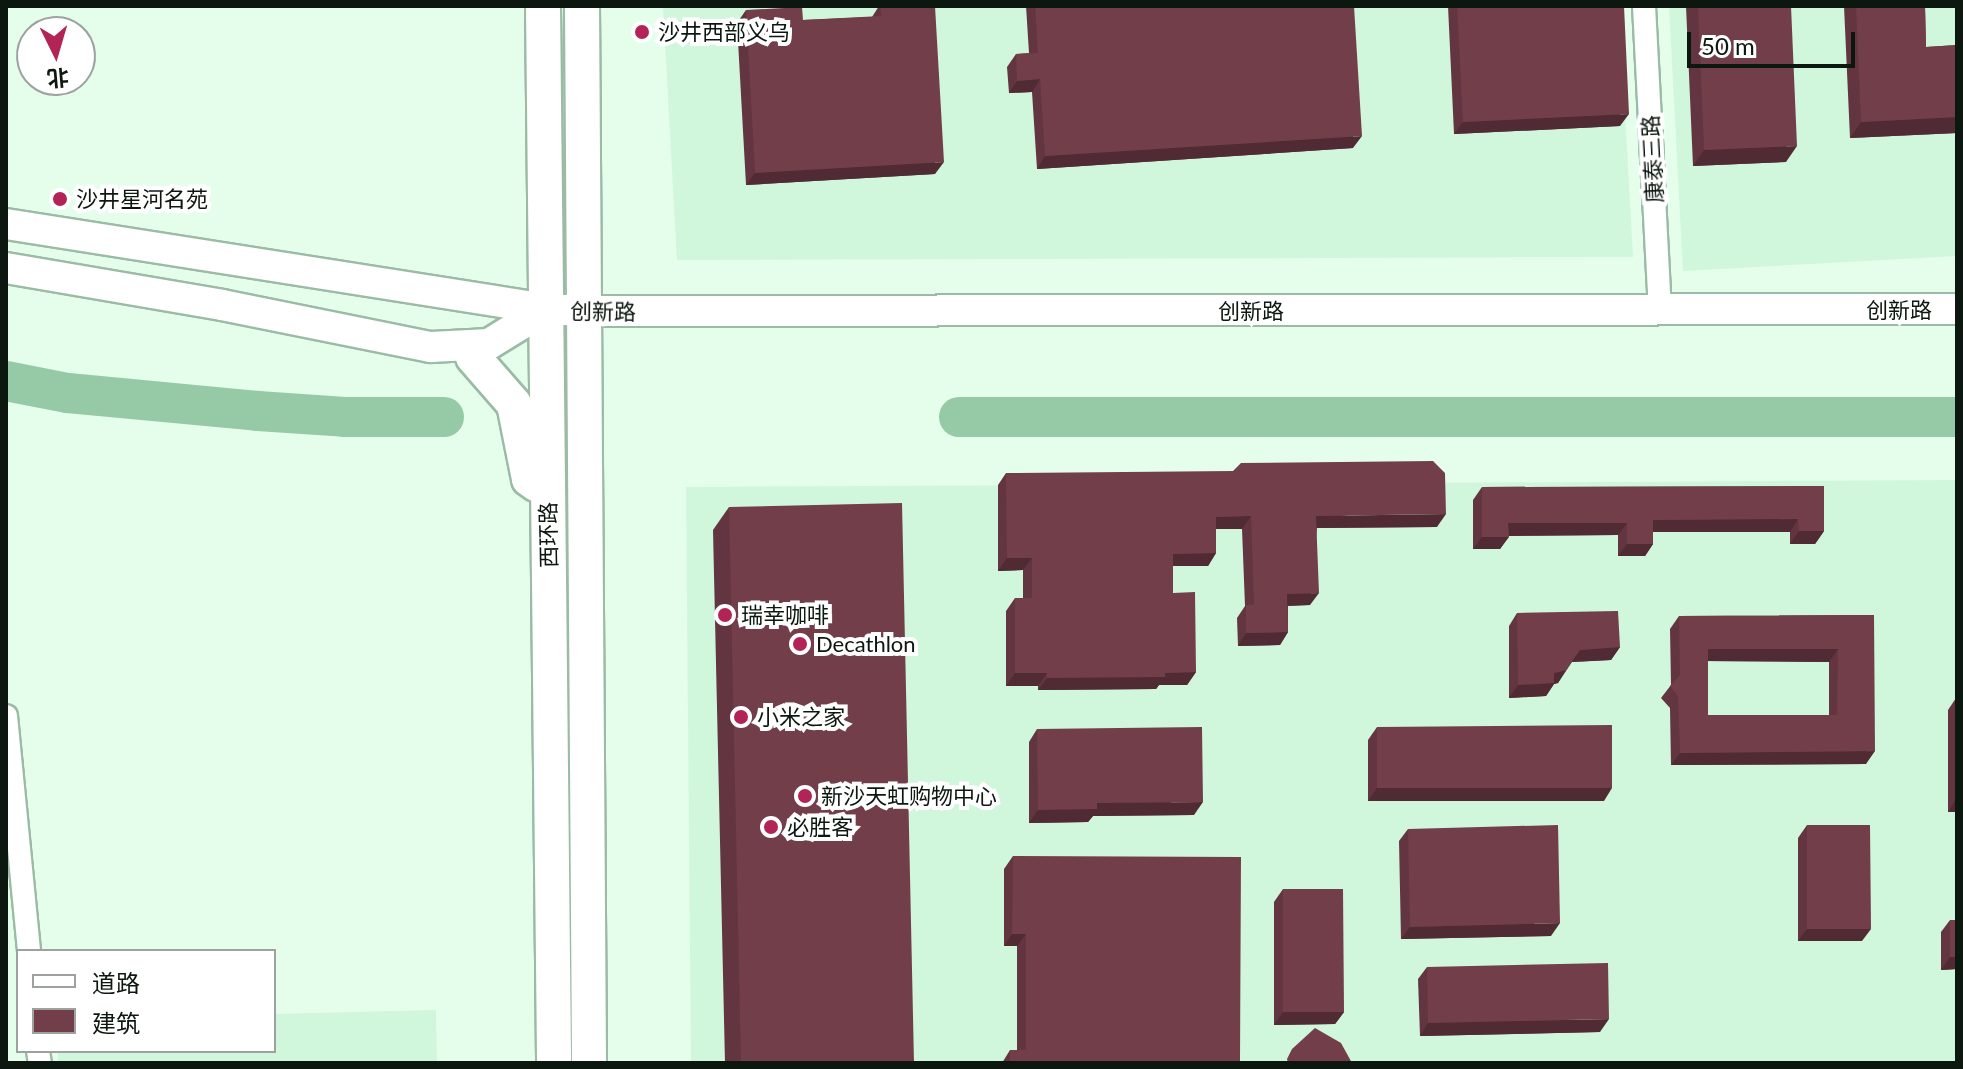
<!DOCTYPE html>
<html>
<head>
<meta charset="utf-8">
<style>
  body { margin:0 }
  #map { position:relative; width:1963px; height:1069px; overflow:hidden; background:#e4feeb; font-family:Lato,"Noto Sans SC",sans-serif }
  div>[style] { position:absolute }
  [style*='--x'] { left:calc(var(--x)*1px); top:calc(var(--y)*1px); width:calc(var(--w)*1px); rotate:calc(var(--a)*1deg) }
  .built>* { inset:0; background:#d0f7db }
  .river>* { height:40px; margin:-20px; padding:0 20px; transform-origin:20px; border-radius:20px; background:#96c9a6 }
  .roads { filter:drop-shadow(2px 0 #9cbba5) drop-shadow(-2px 0 #9cbba5) drop-shadow(0 2px #9cbba5) drop-shadow(0 -2px #9cbba5) }
  .street>* { height:22px; margin:-11px; padding:0 11px; transform-origin:11px; border-radius:11px; background:#fff }
  .secondary>* { height:30px; margin:-15px; padding:0 15px; transform-origin:15px; border-radius:15px; background:#fff }
  .primary>* { height:34px; margin:-17px; padding:0 17px; transform-origin:17px; border-radius:17px; background:#fff }
  .wall>* { inset:0; background:#623540 }
  .shaded-wall>* { inset:0; background:#502b34 }
  .building>* { inset:0; background:#723e4a }
  .dots>* { width:22px; height:22px; translate:-50% -50%; box-sizing:border-box; border:4px solid #fff; border-radius:50% }
  span { translate:-50% -50%; white-space:nowrap; text-align:center; line-height:1.15; -webkit-text-stroke:8px #fff; paint-order:stroke }
  .poi-label { font-size:22px; color:#0c1710 }
  .left { translate:0 -50%; text-align:left }
  .street-label { font-size:22px; color:#0c1710 }
  .frame { position:absolute; inset:0; border:8px solid #0c1710; pointer-events:none }
  .legend { position:absolute; left:16px; top:949px; width:260px; height:104px; box-sizing:border-box; background:#fff; border:2px solid #9ea29f; margin:0; padding:10px 14px; list-style:none; font-size:24px; color:#0c1710 }
  .legend li { display:flex; align-items:center; gap:16px; height:40px }
  .legend b { width:40px; border:2px solid #9ea29f }
  .north { position:absolute; left:16px; top:16px; width:80px; height:80px; box-sizing:border-box; background:#fff; border:2px solid #9ea29f; border-radius:50%; rotate:175deg; font-size:22px; font-weight:700; line-height:32px; text-align:center; color:#0c1710 }
  .north::after { content:''; display:block; margin:auto; width:28px; height:36px; background:#b32456; clip-path:polygon(50% 0,100% 100%,50% 72%,0 100%) }
  .scale { position:absolute; left:1687px; top:32px; width:168px; height:36px; box-sizing:border-box; border:4px solid #0c1710; border-top:0; padding-left:10px; font-size:24px; line-height:28px; white-space:nowrap; color:#0c1710; -webkit-text-stroke:6px #fff; paint-order:stroke }
</style>
</head>
<body>
<div id="map">
  <div class="built">
    <div style="clip-path:polygon(663px 6px,1619px 6px,1633px 257px,677px 260px)"></div>
    <div style="clip-path:polygon(1669px 6px,1957px 6px,1957px 256px,1683px 271px)"></div>
    <div style="clip-path:polygon(1957px 480px,1957px 1063px,691px 1063px,686px 487px)"></div>
    <div style="clip-path:polygon(436px 1010px,437px 1063px,58px 1063px,58px 1051px,274px 1051px,274px 1014px)"></div>
  </div>
  <div class="river">
    <div style="--x:6;--y:381;--w:63;--a:11"></div>
    <div style="--x:68;--y:393;--w:191;--a:5.4"></div>
    <div style="--x:258;--y:411;--w:87;--a:3.9"></div>
    <div style="--x:345;--y:417;--w:99;--a:0"></div>
    <div style="--x:959;--y:417;--w:998;--a:0"></div>
  </div>
  <div class="roads">
    <div class="street">
      <div style="--x:1644;--y:6;--w:305;--a:87"></div>
      <div style="--x:6;--y:716;--w:236;--a:84.4"></div>
      <div style="--x:38;--y:1051;--w:12;--a:81"></div>
    </div>
    <div class="secondary">
      <div style="--x:6;--y:224;--w:547;--a:8.95"></div>
      <div style="--x:546;--y:309;--w:39;--a:3"></div>
      <div style="--x:585;--y:311;--w:1372;--a:-0.08"></div>
      <div style="--x:6;--y:268;--w:219;--a:9.7"></div>
      <div style="--x:222;--y:305;--w:213;--a:11.4"></div>
      <div style="--x:431;--y:347;--w:58;--a:-3"></div>
      <div style="--x:489;--y:344;--w:67;--a:-31.6"></div>
    </div>
    <div class="primary">
      <div style="--x:543;--y:6;--w:1057;--a:89.4"></div>
      <div style="--x:582;--y:6;--w:1057;--a:89.62"></div>
      <div style="--x:473;--y:357;--w:62;--a:48.9"></div>
      <div style="--x:514;--y:404;--w:76;--a:78.7"></div>
      <div style="--x:529;--y:479;--w:9;--a:36"></div>
    </div>
  </div>
  <div class="wall">
    <div style="clip-path:polygon(879px 6px,935px 6px,935px 174px,746px 185px,737px 23px,746px 10px,803px 20px,872px 17px)"></div>
    <div style="clip-path:polygon(1026px 6px,1354px 6px,1353px 148px,1037px 169px,1032px 92px,1009px 93px,1007px 67px,1016px 54px,1029px 53px)"></div>
    <div style="clip-path:polygon(1448px 6px,1624px 6px,1620px 126px,1454px 134px)"></div>
    <div style="clip-path:polygon(1686px 6px,1791px 6px,1786px 162px,1693px 166px)"></div>
    <div style="clip-path:polygon(1844px 6px,1925px 6px,1926px 47px,1957px 45px,1957px 133px,1850px 138px)"></div>
    <div style="clip-path:polygon(1006px 473px,1437px 527px,1317px 528px,1310px 605px,1288px 606px,1288px 632px,1280px 645px,1238px 646px,1237px 618px,1245px 606px,1242px 529px,1216px 529px,1216px 553px,1208px 566px,1173px 566px,1173px 593px,1196px 672px,1187px 685px,1159px 685px,1156px 689px,1038px 690px,1038px 686px,1006px 686px,1006px 611px,1015px 598px,1023px 598px,1023px 570px,998px 571px,998px 485px)"></div>
    <div style="clip-path:polygon(1824px 486px,1824px 531px,1815px 544px,1790px 544px,1790px 532px,1653px 532px,1653px 544px,1645px 556px,1618px 556px,1618px 535px,1509px 536px,1500px 549px,1473px 549px,1473px 500px,1482px 487px)"></div>
    <div style="clip-path:polygon(729px 507px,914px 1063px,725px 1063px,713px 530px)"></div>
    <div style="clip-path:polygon(1517px 613px,1620px 647px,1611px 660px,1572px 662px,1558px 683px,1554px 684px,1546px 696px,1509px 698px,1509px 626px)"></div>
    <div style="clip-path:polygon(evenodd,1874px 615px,1866px 764px,1671px 765px,1670px 708px,1661px 698px,1671px 685px,1670px 629px,1679px 616px,1874px 615px,1708px 661px,1829px 662px,1829px 715px,1708px 715px,1708px 661px)"></div>
    <div style="clip-path:polygon(1956px 698px,1957px 812px,1948px 812px,1948px 710px)"></div>
    <div style="clip-path:polygon(1377px 727px,1604px 801px,1368px 801px,1368px 740px)"></div>
    <div style="clip-path:polygon(1037px 729px,1194px 815px,1093px 816px,1088px 822px,1029px 823px,1029px 742px)"></div>
    <div style="clip-path:polygon(1807px 825px,1862px 941px,1798px 941px,1798px 838px)"></div>
    <div style="clip-path:polygon(1408px 829px,1551px 936px,1401px 939px,1399px 841px)"></div>
    <div style="clip-path:polygon(1013px 856px,1240px 1063px,1002px 1063px,1010px 1050px,1017px 1050px,1017px 946px,1004px 946px,1004px 869px)"></div>
    <div style="clip-path:polygon(1283px 889px,1344px 1012px,1335px 1024px,1274px 1025px,1274px 902px)"></div>
    <div style="clip-path:polygon(1950px 920px,1957px 969px,1941px 970px,1941px 932px)"></div>
    <div style="clip-path:polygon(1427px 967px,1600px 1032px,1420px 1036px,1418px 979px)"></div>
  </div>
  <div class="shaded-wall">
    <div style="clip-path:polygon(1040px 79px,1032px 92px,1009px 93px,1017px 81px)"></div>
    <div style="clip-path:polygon(1629px 114px,1620px 126px,1454px 134px,1463px 122px)"></div>
    <div style="clip-path:polygon(1957px 117px,1957px 133px,1850px 138px,1861px 122px)"></div>
    <div style="clip-path:polygon(1362px 136px,1353px 148px,1037px 169px,1045px 156px)"></div>
    <div style="clip-path:polygon(1797px 146px,1786px 162px,1693px 166px,1704px 150px)"></div>
    <div style="clip-path:polygon(944px 162px,935px 174px,746px 185px,755px 173px)"></div>
    <div style="clip-path:polygon(1446px 514px,1437px 527px,1308px 528px,1316px 516px)"></div>
    <div style="clip-path:polygon(1251px 516px,1242px 529px,1207px 529px,1216px 517px)"></div>
    <div style="clip-path:polygon(1798px 519px,1790px 532px,1645px 532px,1653px 520px)"></div>
    <div style="clip-path:polygon(1508px 523px,1627px 523px,1618px 535px,1500px 536px)"></div>
    <div style="clip-path:polygon(1799px 531px,1824px 531px,1815px 544px,1790px 544px)"></div>
    <div style="clip-path:polygon(1482px 537px,1509px 537px,1500px 549px,1473px 549px)"></div>
    <div style="clip-path:polygon(1627px 544px,1653px 544px,1645px 556px,1618px 556px)"></div>
    <div style="clip-path:polygon(1216px 553px,1208px 566px,1164px 566px,1173px 554px)"></div>
    <div style="clip-path:polygon(1007px 558px,1032px 558px,1023px 570px,998px 571px)"></div>
    <div style="clip-path:polygon(1319px 593px,1310px 605px,1278px 606px,1287px 594px)"></div>
    <div style="clip-path:polygon(1288px 632px,1280px 645px,1238px 646px,1246px 633px)"></div>
    <div style="clip-path:polygon(1620px 647px,1611px 660px,1571px 662px,1580px 650px)"></div>
    <div style="clip-path:polygon(1708px 649px,1838px 649px,1829px 662px,1699px 661px)"></div>
    <div style="clip-path:polygon(1566px 670px,1558px 683px,1554px 684px,1546px 696px,1509px 698px,1518px 685px)"></div>
    <div style="clip-path:polygon(1196px 672px,1187px 685px,1159px 685px,1156px 689px,1038px 690px,1047px 678px)"></div>
    <div style="clip-path:polygon(1015px 673px,1047px 673px,1038px 686px,1006px 686px)"></div>
    <div style="clip-path:polygon(1875px 751px,1866px 764px,1671px 765px,1680px 753px)"></div>
    <div style="clip-path:polygon(1377px 788px,1612px 788px,1604px 801px,1368px 801px)"></div>
    <div style="clip-path:polygon(1956px 799px,1957px 812px,1948px 812px)"></div>
    <div style="clip-path:polygon(1203px 802px,1194px 815px,1093px 816px,1088px 822px,1029px 823px,1038px 810px,1097px 803px)"></div>
    <div style="clip-path:polygon(1560px 923px,1551px 936px,1401px 939px,1410px 927px)"></div>
    <div style="clip-path:polygon(1807px 929px,1871px 929px,1862px 941px,1798px 941px)"></div>
    <div style="clip-path:polygon(1012px 934px,1026px 934px,1017px 946px,1004px 946px)"></div>
    <div style="clip-path:polygon(1950px 957px,1957px 957px,1957px 969px,1941px 970px)"></div>
    <div style="clip-path:polygon(1283px 1012px,1344px 1012px,1335px 1024px,1274px 1025px)"></div>
    <div style="clip-path:polygon(1609px 1019px,1600px 1032px,1420px 1036px,1428px 1023px)"></div>
  </div>
  <div class="building">
    <div style="clip-path:polygon(880px 6px,935px 6px,944px 162px,755px 173px,746px 10px,802px 7px,803px 20px,881px 16px)"></div>
    <div style="clip-path:polygon(1035px 6px,1354px 6px,1362px 136px,1045px 156px,1040px 79px,1017px 81px,1016px 54px,1038px 53px)"></div>
    <div style="clip-path:polygon(1457px 6px,1624px 6px,1629px 114px,1463px 122px)"></div>
    <div style="clip-path:polygon(1698px 6px,1791px 6px,1797px 146px,1704px 150px)"></div>
    <div style="clip-path:polygon(1856px 6px,1925px 6px,1926px 47px,1957px 45px,1957px 117px,1861px 122px)"></div>
    <div style="clip-path:polygon(1433px 461px,1445px 473px,1446px 514px,1316px 516px,1319px 593px,1287px 594px,1288px 632px,1246px 633px,1246px 605px,1254px 605px,1251px 516px,1216px 517px,1216px 553px,1173px 554px,1173px 593px,1195px 592px,1196px 672px,1165px 673px,1165px 677px,1047px 678px,1047px 673px,1015px 673px,1015px 598px,1032px 598px,1032px 558px,1007px 558px,1006px 473px,1233px 471px,1241px 463px)"></div>
    <div style="clip-path:polygon(1824px 486px,1824px 531px,1799px 531px,1798px 519px,1653px 520px,1653px 544px,1627px 544px,1627px 523px,1508px 523px,1509px 537px,1482px 537px,1482px 487px)"></div>
    <div style="clip-path:polygon(902px 503px,914px 1063px,741px 1063px,729px 507px)"></div>
    <div style="clip-path:polygon(1618px 611px,1620px 647px,1580px 650px,1566px 670px,1554px 673px,1554px 683px,1518px 685px,1517px 613px)"></div>
    <div style="clip-path:polygon(evenodd,1874px 615px,1875px 751px,1680px 753px,1678px 696px,1670px 686px,1680px 675px,1679px 616px,1874px 615px,1708px 649px,1838px 649px,1837px 715px,1708px 715px,1708px 649px)"></div>
    <div style="clip-path:polygon(1956px 698px,1957px 698px,1957px 799px,1956px 799px)"></div>
    <div style="clip-path:polygon(1612px 725px,1612px 788px,1377px 788px,1377px 727px)"></div>
    <div style="clip-path:polygon(1202px 727px,1203px 802px,1097px 803px,1097px 809px,1038px 810px,1037px 729px)"></div>
    <div style="clip-path:polygon(1558px 825px,1560px 923px,1410px 927px,1408px 829px)"></div>
    <div style="clip-path:polygon(1807px 825px,1870px 825px,1871px 929px,1807px 929px)"></div>
    <div style="clip-path:polygon(1013px 856px,1241px 857px,1240px 1063px,1010px 1063px,1010px 1050px,1026px 1050px,1026px 934px,1012px 934px)"></div>
    <div style="clip-path:polygon(1283px 889px,1343px 889px,1344px 1012px,1283px 1012px)"></div>
    <div style="clip-path:polygon(1950px 920px,1957px 920px,1957px 957px,1950px 957px)"></div>
    <div style="clip-path:polygon(1608px 963px,1609px 1019px,1428px 1023px,1427px 967px)"></div>
    <div style="clip-path:polygon(1315px 1028px,1341px 1043px,1352px 1063px,1288px 1063px,1287px 1059px,1292px 1049px)"></div>
  </div>
  <div class="dots">
    <div style="left:642px;top:32px;background:#b32456"></div>
    <div style="left:60px;top:199px;background:#b32456"></div>
    <div style="left:725px;top:615px;background:#b32456"></div>
    <div style="left:800px;top:644px;background:#b32456"></div>
    <div style="left:741px;top:717px;background:#b32456"></div>
    <div style="left:805px;top:796px;background:#b32456"></div>
    <div style="left:771px;top:827px;background:#b32456"></div>
  </div>
  <div class="poi-label">
    <span class="left" style="left:658px;top:32px">沙井西部义乌</span>
    <span class="left" style="left:76px;top:199px">沙井星河名苑</span>
    <span class="left" style="left:741px;top:615px">瑞幸咖啡</span>
    <span class="left" style="left:816px;top:644px">Decathlon</span>
    <span class="left" style="left:757px;top:717px">小米之家</span>
    <span class="left" style="left:821px;top:796px">新沙天虹购物中心</span>
    <span class="left" style="left:787px;top:827px">必胜客</span>
  </div>
  <div class="street-label">
    <span style="left:1652px;top:159px;rotate:-93deg">康泰三路</span>
    <span style="left:1899px;top:310px">创新路</span>
    <span style="left:603px;top:311px;rotate:1deg">创新路</span>
    <span style="left:1251px;top:311px">创新路</span>
    <span style="left:548px;top:535px;rotate:-91deg">西环路</span>
  </div>
  <div class="frame"></div>
  <ul class="legend">
  <li><b style="height:10px;background:#fff"></b>道路</li>
  <li><b style="height:22px;background:#723e4a"></b>建筑</li>
  </ul>
  <div class="north">北</div>
  <div class="scale">50 m</div>
</div>
</body>
</html>
